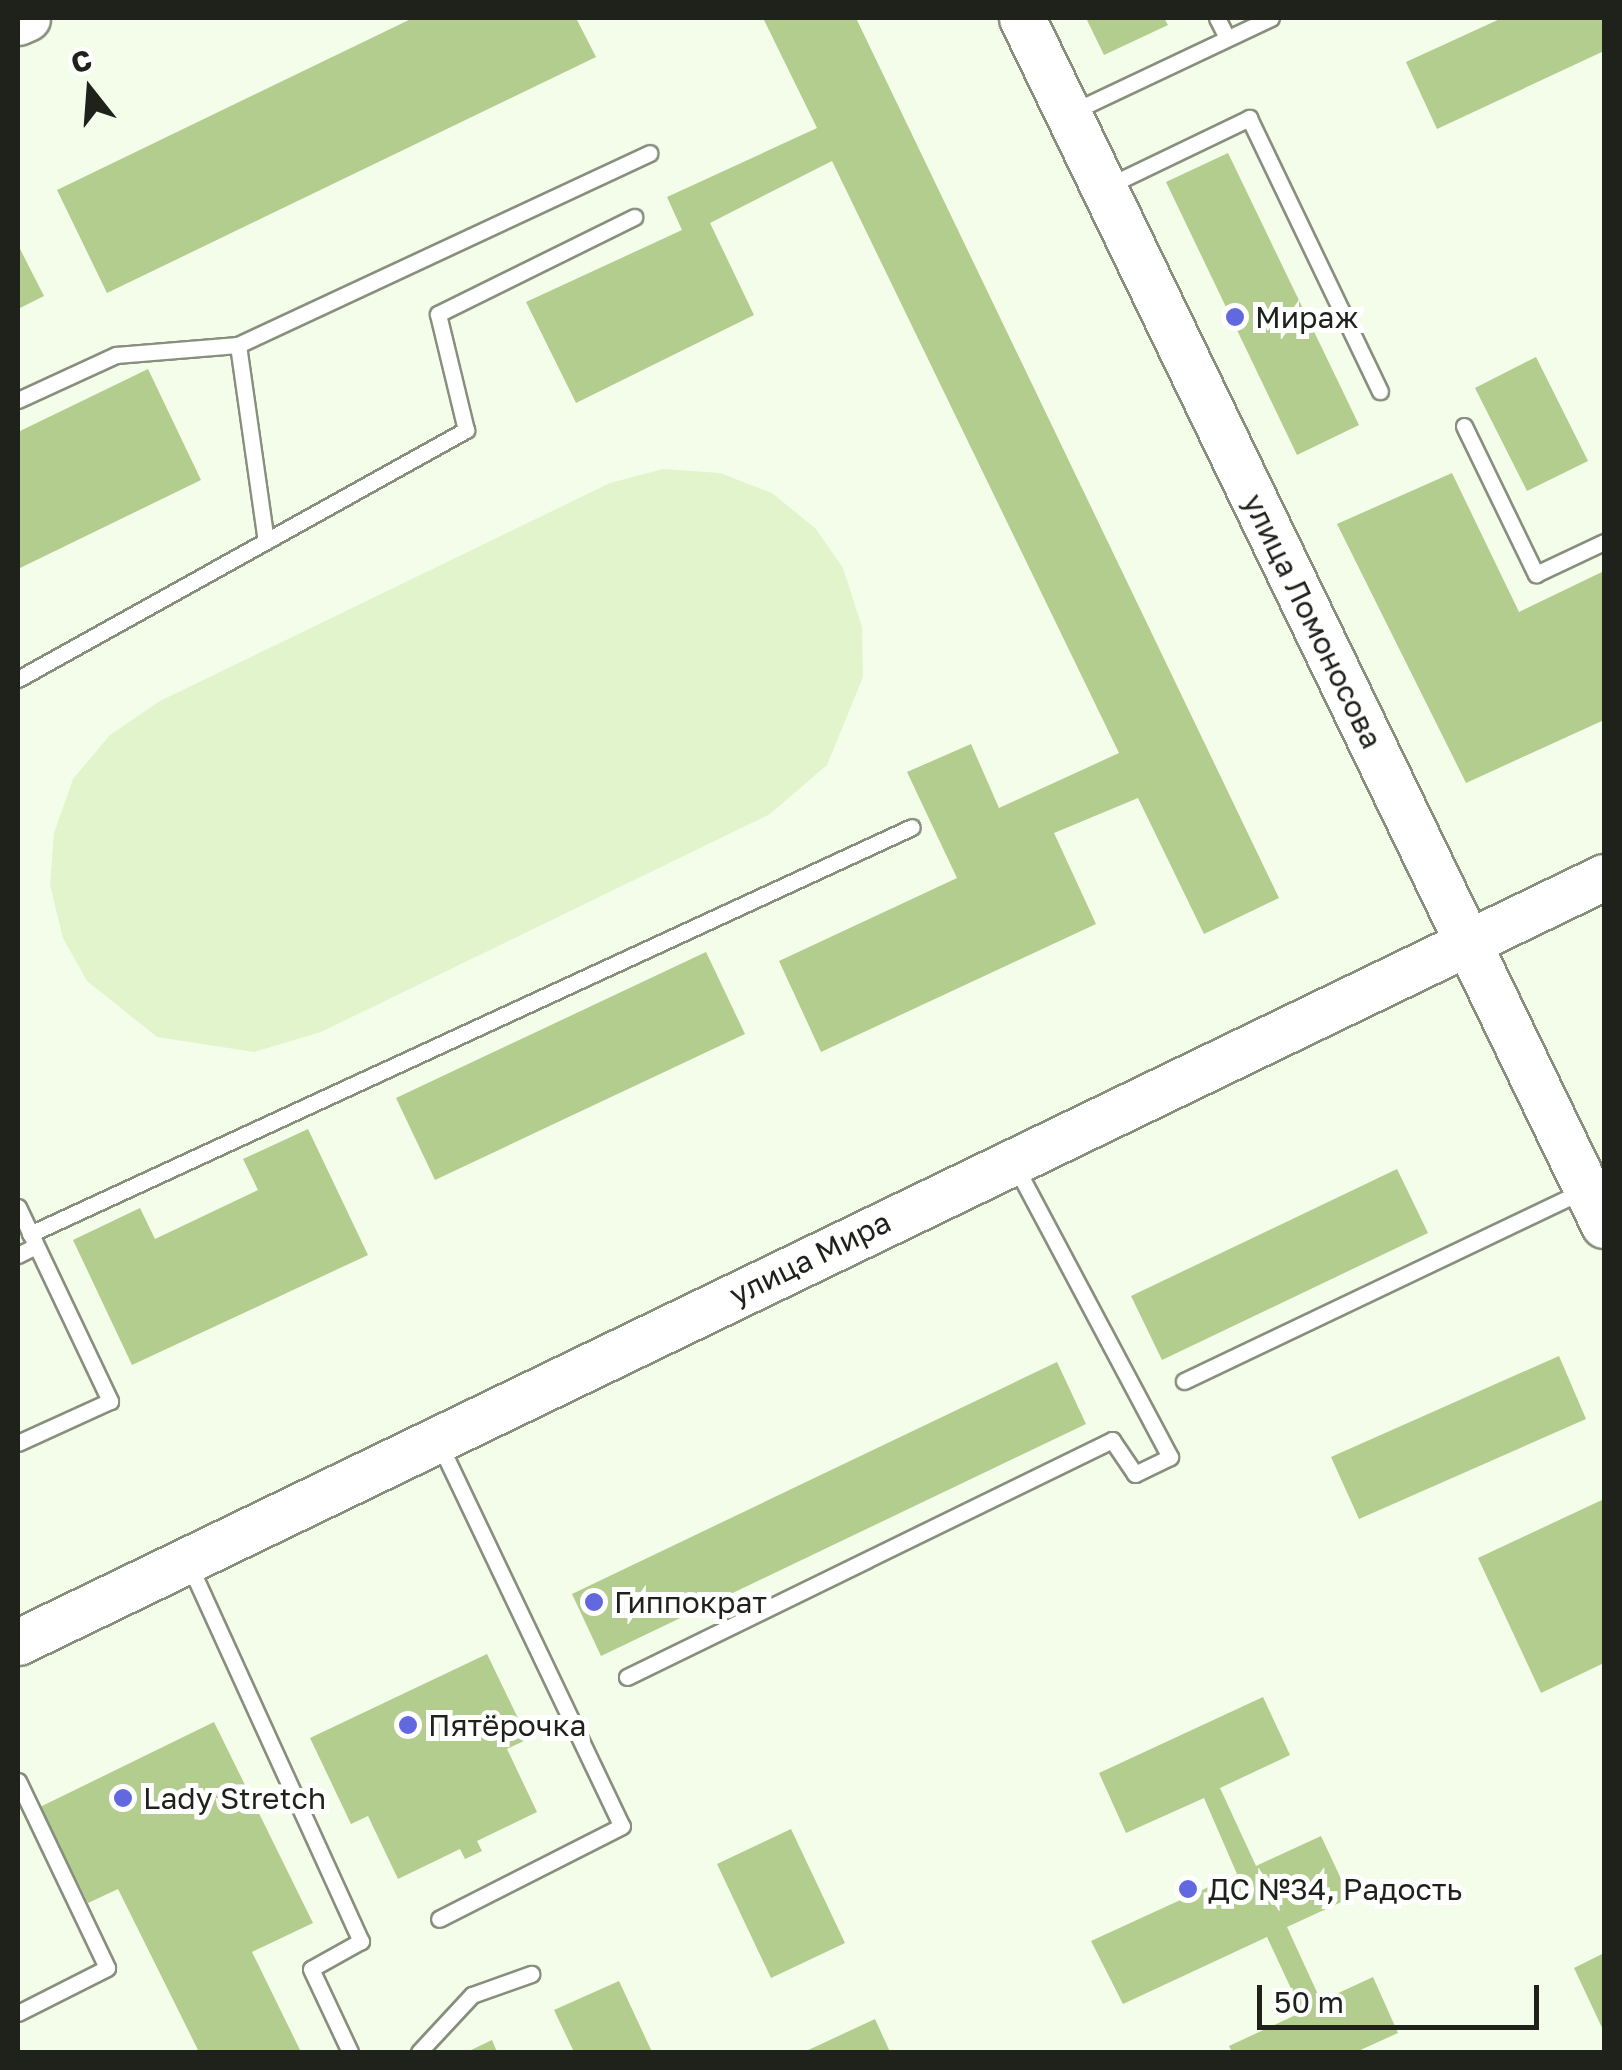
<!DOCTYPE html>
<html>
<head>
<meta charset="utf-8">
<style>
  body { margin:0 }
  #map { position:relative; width:1622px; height:2070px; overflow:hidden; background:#f4fde9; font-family:"Golos Text",sans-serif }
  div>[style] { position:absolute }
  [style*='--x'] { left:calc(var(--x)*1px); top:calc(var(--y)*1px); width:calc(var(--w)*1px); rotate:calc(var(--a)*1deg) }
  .green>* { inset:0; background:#e1f4cb }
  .building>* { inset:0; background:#b2cd8e }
  .roads { filter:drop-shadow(2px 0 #878f7d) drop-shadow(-2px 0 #878f7d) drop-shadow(0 2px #878f7d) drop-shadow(0 -2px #878f7d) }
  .lane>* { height:15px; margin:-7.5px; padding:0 7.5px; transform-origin:7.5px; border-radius:7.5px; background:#fff }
  .secondary>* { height:45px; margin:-22.5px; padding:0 22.5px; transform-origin:22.5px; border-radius:22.5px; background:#fff }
  .dots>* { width:28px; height:28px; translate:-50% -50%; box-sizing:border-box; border:5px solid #fff; border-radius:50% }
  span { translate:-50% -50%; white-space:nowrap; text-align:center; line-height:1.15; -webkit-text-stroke:10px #fff; paint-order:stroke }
  .poi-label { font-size:30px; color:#1e221a }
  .left { translate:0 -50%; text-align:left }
  .street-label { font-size:30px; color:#1e221a }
  .frame { position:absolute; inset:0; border:20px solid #1e221a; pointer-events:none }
  .north { position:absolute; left:40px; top:40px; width:100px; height:100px; -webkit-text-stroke:8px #fff; paint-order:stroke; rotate:343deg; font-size:28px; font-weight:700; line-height:40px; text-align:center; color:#1e221a }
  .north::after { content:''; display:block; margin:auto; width:35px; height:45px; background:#1e221a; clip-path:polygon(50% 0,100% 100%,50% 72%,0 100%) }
  .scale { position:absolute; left:1257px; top:1985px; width:282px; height:45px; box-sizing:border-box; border:5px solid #1e221a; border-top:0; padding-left:12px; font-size:30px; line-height:35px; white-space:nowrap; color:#1e221a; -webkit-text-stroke:8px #fff; paint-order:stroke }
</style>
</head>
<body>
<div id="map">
  <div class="green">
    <div style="clip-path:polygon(663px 469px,720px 473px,772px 493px,816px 529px,843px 568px,862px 627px,863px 677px,827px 765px,770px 814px,321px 1032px,254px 1052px,157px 1037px,87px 981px,63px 938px,50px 885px,54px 833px,73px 779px,110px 735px,160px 701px,610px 483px)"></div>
  </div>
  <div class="building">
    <div style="clip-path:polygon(413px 18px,576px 18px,596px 57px,107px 293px,57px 190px)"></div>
    <div style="clip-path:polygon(763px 18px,856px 18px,1279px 898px,1204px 934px,1138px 798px,1054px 833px,1096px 924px,821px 1052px,779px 961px,957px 878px,907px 772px,971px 744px,999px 808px,1119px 753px,832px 161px,710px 223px,754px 315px,576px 403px,526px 302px,682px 230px,667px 197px,817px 128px)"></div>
    <div style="clip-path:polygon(1086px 18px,1164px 18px,1168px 25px,1104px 55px)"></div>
    <div style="clip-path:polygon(1502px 18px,1604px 18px,1604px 51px,1437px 129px,1406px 62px)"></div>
    <div style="clip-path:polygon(1228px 153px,1359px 425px,1297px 455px,1166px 182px)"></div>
    <div style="clip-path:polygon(18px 245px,44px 296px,18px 309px)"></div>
    <div style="clip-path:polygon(1536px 357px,1588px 461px,1527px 491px,1475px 388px)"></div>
    <div style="clip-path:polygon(148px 369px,201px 480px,18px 569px,18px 432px)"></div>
    <div style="clip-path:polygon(1452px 473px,1519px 612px,1604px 571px,1604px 720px,1466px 783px,1337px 524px)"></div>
    <div style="clip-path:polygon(706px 952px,745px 1034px,435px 1180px,396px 1098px)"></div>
    <div style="clip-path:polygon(308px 1129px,368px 1255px,132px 1365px,73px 1240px,140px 1208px,155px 1239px,258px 1190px,243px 1159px)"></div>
    <div style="clip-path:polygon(1397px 1169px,1428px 1233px,1162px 1360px,1131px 1296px)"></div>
    <div style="clip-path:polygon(1559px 1356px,1586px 1419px,1359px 1519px,1331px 1457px)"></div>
    <div style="clip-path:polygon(1057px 1362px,1086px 1424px,601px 1656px,572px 1594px)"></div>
    <div style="clip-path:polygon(1604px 1499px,1604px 1663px,1541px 1693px,1478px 1558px)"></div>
    <div style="clip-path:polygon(487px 1654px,528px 1739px,507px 1749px,537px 1812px,477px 1841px,482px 1851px,465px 1859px,460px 1849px,398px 1879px,368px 1816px,351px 1824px,310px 1738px)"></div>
    <div style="clip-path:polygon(1263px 1697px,1290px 1755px,1220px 1788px,1256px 1866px,1321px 1836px,1350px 1898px,1287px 1927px,1321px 2001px,1373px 1977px,1398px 2033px,1356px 2052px,1232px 2052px,1229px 2046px,1302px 2012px,1267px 1937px,1123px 2004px,1091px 1941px,1237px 1874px,1204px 1798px,1126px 1833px,1099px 1773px)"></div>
    <div style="clip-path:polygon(214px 1722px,313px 1923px,252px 1952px,301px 2052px,199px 2052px,118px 1889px,88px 1903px,40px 1807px)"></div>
    <div style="clip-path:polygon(791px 1829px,845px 1943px,771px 1978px,717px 1864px)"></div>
    <div style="clip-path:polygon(1604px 1953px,1604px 2032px,1574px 1968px)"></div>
    <div style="clip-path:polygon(619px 1981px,652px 2052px,574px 2052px,554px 2010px)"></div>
    <div style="clip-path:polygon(875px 2019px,890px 2052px,804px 2052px)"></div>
    <div style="clip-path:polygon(492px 2040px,497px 2052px,467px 2052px)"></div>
  </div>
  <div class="roads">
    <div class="lane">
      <div style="--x:1217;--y:18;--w:22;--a:63"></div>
      <div style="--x:1072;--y:112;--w:220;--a:-25.3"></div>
      <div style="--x:1108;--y:186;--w:157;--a:-25.7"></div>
      <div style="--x:1249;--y:118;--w:303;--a:64.4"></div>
      <div style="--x:238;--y:345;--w:454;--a:-25"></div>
      <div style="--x:18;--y:400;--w:108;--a:-24.7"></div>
      <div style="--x:116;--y:355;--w:122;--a:-4.7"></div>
      <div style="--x:238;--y:345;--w:198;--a:81.9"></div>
      <div style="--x:1464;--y:426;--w:165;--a:64.1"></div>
      <div style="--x:1536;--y:574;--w:75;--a:-25.2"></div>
      <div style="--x:18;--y:679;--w:513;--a:-29.07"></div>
      <div style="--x:466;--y:430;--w:119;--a:-103.6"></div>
      <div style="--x:438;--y:314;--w:219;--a:-26.3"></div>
      <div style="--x:18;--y:1207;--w:215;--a:64.6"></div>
      <div style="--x:110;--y:1401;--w:101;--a:155.5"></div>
      <div style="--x:30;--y:1234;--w:971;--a:-24.77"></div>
      <div style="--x:18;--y:1255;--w:20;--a:-27"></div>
      <div style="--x:1184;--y:1381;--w:441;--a:-25.5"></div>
      <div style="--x:439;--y:1443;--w:424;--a:64.5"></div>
      <div style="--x:622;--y:1826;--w:205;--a:153.1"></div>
      <div style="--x:188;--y:1562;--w:417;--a:65.5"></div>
      <div style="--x:361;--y:1941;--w:57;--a:150.8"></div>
      <div style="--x:311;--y:1969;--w:92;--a:64.8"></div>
      <div style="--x:627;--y:1677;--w:540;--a:-26.04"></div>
      <div style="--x:1112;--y:1440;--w:41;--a:55.9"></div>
      <div style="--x:1135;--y:1474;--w:39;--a:-26"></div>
      <div style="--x:1170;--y:1457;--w:332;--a:-118"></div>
      <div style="--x:18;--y:1781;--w:207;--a:64.5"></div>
      <div style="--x:107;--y:1968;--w:100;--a:153.2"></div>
      <div style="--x:419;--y:2052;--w:78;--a:-47.1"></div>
      <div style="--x:472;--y:1995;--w:63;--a:-19.6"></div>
    </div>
    <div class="secondary">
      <div style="--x:1022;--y:18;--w:1340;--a:64.26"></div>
      <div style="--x:18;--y:22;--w:10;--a:-24"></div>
      <div style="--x:18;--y:1642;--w:1761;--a:-25.75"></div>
    </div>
  </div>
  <div class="dots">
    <div style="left:1235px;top:317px;background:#6268e0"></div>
    <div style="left:594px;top:1602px;background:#6268e0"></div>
    <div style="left:408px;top:1725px;background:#6268e0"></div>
    <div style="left:123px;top:1798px;background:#6268e0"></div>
    <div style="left:1188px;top:1889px;background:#6268e0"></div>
  </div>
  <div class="poi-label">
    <span class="left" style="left:1255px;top:317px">Мираж</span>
    <span class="left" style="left:614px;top:1602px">Гиппократ</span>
    <span class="left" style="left:428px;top:1725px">Пятёрочка</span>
    <span class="left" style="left:143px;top:1798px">Lady Stretch</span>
    <span class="left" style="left:1208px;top:1889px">ДС №34, Радость</span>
  </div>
  <div class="street-label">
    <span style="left:1313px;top:621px;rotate:64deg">улица Ломоносова</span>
    <span style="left:810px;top:1258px;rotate:-26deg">улица Мира</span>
  </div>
  <div class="frame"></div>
  <div class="north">С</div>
  <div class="scale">50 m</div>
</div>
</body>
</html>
